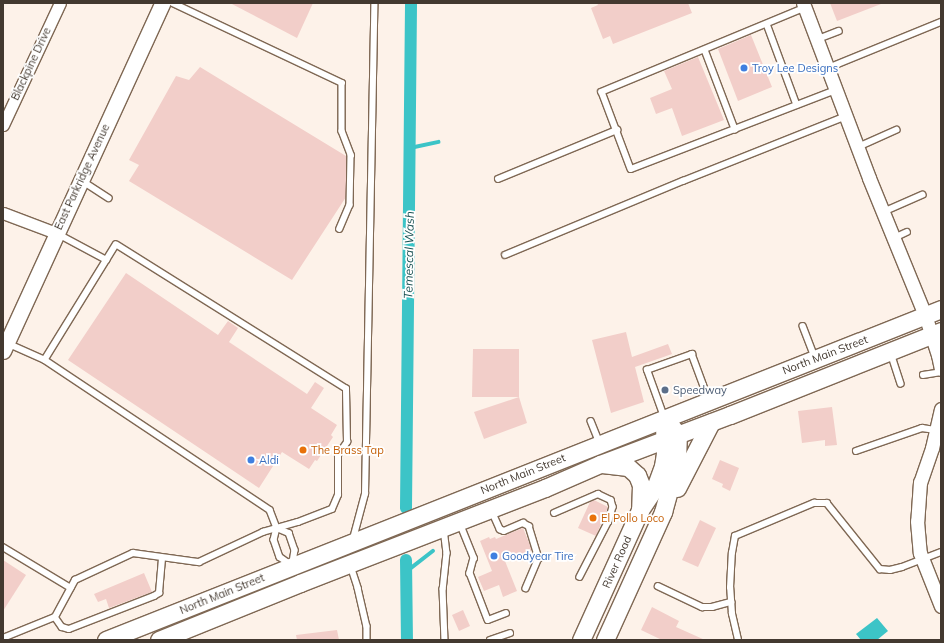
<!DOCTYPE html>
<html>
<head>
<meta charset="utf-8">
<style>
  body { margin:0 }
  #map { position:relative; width:944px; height:643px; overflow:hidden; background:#fdf2e9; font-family:Mulish,sans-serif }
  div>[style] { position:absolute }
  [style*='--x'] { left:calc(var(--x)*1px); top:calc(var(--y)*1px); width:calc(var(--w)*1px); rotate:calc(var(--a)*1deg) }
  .water>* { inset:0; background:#3cc4c7 }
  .stream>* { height:3.5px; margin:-1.75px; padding:0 1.75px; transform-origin:1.75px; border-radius:1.75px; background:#3cc4c7 }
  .canal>* { height:12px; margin:-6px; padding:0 6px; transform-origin:6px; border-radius:6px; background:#3cc4c7 }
  .building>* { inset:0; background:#f2cec9 }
  .roads { filter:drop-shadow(1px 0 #7f6854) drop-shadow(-1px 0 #7f6854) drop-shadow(0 1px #7f6854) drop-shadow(0 -1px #7f6854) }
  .service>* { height:5.5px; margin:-2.75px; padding:0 2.75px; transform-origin:2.75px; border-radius:2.75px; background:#fff }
  .minor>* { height:11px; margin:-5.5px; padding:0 5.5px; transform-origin:5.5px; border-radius:5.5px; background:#fff }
  .tertiary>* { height:13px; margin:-6.5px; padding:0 6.5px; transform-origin:6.5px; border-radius:6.5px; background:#fff }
  .secondary>* { height:15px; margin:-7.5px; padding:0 7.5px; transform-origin:7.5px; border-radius:7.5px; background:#fff }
  .primary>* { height:17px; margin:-8.5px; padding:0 8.5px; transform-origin:8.5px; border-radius:8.5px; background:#fff }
  .dots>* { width:11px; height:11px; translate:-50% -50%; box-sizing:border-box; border:2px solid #fff; border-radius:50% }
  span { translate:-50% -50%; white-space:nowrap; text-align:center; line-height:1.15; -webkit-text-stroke:3.5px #fff; paint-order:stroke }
  .street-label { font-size:11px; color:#433930 }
  .shop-label { font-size:11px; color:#366cbe }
  .left { translate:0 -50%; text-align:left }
  .service-label { font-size:11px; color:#4e5e75 }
  .food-label { font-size:11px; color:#c56008 }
  .water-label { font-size:12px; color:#185152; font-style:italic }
  .frame { position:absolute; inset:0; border:4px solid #433930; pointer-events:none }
</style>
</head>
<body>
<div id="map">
  <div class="water">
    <div style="clip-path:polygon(877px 618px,888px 631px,877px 640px,861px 640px,856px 634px)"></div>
  </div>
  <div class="stream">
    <div style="--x:410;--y:148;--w:29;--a:-12"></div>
    <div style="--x:406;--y:572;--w:34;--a:-38"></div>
  </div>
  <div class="canal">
    <div style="--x:406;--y:508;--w:505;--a:-89.43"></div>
    <div style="--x:406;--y:560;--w:80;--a:89.3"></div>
  </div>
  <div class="building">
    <div style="clip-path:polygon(230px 3px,313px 3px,297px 38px)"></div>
    <div style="clip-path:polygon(597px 3px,688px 3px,692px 13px,613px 44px,610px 36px,603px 39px,591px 8px,598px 5px)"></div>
    <div style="clip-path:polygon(830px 3px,881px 3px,881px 4px,837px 21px)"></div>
    <div style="clip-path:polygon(751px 35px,772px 87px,738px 101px,718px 49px)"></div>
    <div style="clip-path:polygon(698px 57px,724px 120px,682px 136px,672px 108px,656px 114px,650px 98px,672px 89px,664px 71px)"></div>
    <div style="clip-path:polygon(200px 67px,346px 156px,346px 197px,292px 280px,129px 181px,139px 165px,129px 160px,176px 76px,189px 80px)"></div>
    <div style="clip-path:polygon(126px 273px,218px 335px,228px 321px,238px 328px,229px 342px,307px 394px,315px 382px,324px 388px,311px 408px,337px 425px,331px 435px,333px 437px,317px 461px,315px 460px,309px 469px,282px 452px,259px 488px,68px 360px)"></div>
    <div style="clip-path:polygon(626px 332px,632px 357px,668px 344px,672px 354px,635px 367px,644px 402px,611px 413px,592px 340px)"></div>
    <div style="clip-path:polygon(473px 349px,519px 349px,519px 397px,472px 397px)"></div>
    <div style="clip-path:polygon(519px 397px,527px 423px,484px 439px,474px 412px)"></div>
    <div style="clip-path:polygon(832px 407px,837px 445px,825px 446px,825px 440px,802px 443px,798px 411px)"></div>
    <div style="clip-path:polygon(720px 460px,739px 468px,730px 491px,722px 487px,723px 484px,712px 479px)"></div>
    <div style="clip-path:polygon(594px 500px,608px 507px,596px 536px,578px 528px,590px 502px)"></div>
    <div style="clip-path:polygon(700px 520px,716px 528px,698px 567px,682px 560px)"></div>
    <div style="clip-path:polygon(523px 528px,532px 550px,505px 561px,517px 591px,503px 597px,499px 585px,484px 591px,478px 577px,492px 571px,480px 541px,489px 537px,490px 539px,495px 537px,496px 539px)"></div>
    <div style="clip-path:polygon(3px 560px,26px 575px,3px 611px)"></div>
    <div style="clip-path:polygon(144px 573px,152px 592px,109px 608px,106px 599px,98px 602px,94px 594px)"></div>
    <div style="clip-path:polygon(652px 607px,679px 621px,676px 627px,705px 640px,662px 640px,641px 630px)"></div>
    <div style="clip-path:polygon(463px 610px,470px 626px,459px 631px,452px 615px)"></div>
    <div style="clip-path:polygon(337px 630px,339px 640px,297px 640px,296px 635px)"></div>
  </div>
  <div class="roads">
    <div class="service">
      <div style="--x:173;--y:3;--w:187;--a:25.3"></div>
      <div style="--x:342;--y:83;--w:48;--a:90"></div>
      <div style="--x:342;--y:131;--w:26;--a:69"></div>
      <div style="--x:351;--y:155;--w:50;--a:91.1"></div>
      <div style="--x:350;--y:205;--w:26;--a:113"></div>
      <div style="--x:805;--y:8;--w:220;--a:157.5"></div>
      <div style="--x:602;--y:92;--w:82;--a:69.4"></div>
      <div style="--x:631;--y:169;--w:220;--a:-21.1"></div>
      <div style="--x:767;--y:24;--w:86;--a:69.7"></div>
      <div style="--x:818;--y:39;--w:22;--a:-21"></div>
      <div style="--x:705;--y:50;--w:85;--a:69.2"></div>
      <div style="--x:828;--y:68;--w:122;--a:-22.2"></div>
      <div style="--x:858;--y:147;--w:42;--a:-24.1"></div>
      <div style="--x:498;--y:179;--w:129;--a:-22.4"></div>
      <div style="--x:81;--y:180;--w:33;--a:33"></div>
      <div style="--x:883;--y:212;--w:43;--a:-23.6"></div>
      <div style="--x:58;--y:234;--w:55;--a:28"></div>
      <div style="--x:894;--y:238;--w:14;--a:-25"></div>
      <div style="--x:505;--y:255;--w:193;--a:-22.6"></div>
      <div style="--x:683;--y:181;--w:175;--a:-21.7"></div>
      <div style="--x:803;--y:326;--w:34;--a:69"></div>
      <div style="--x:7;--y:343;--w:42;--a:24.1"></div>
      <div style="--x:45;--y:360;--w:270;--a:33.7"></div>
      <div style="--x:270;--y:510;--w:19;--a:69"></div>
      <div style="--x:277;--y:528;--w:12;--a:104"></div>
      <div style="--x:274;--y:540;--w:18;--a:71"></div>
      <div style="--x:280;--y:557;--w:12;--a:35"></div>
      <div style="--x:891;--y:353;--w:32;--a:72"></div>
      <div style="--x:923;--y:375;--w:18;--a:-9"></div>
      <div style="--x:664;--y:417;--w:50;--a:-109.9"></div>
      <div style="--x:647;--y:370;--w:48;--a:-19.6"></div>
      <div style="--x:692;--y:354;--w:49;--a:69.7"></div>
      <div style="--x:591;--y:421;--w:24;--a:68"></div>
      <div style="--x:856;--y:451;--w:70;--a:-19.2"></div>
      <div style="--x:922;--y:428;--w:15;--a:8"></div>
      <div style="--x:492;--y:511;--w:20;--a:66"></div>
      <div style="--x:500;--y:529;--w:4;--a:27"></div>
      <div style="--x:504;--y:531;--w:21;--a:-23"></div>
      <div style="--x:523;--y:523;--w:7;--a:27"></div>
      <div style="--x:529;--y:526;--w:34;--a:73"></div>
      <div style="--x:539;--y:558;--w:33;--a:113"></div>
      <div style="--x:554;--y:513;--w:48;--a:-23.4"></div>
      <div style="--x:598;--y:494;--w:14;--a:25"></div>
      <div style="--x:611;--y:500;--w:7;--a:74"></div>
      <div style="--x:613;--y:507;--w:15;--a:106"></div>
      <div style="--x:609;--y:521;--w:63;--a:117.4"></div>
      <div style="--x:460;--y:523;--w:38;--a:68"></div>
      <div style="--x:474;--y:558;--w:16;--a:105"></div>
      <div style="--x:470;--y:573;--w:50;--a:69"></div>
      <div style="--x:488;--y:620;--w:19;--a:-21"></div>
      <div style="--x:277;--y:528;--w:13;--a:23"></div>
      <div style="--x:289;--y:533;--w:18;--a:71"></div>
      <div style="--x:295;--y:550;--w:13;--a:99"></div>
      <div style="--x:444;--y:529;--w:24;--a:83"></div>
      <div style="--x:447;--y:553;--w:36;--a:96"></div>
      <div style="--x:443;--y:589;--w:51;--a:87.8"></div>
      <div style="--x:353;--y:539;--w:47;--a:-75.1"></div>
      <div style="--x:365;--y:494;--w:491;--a:-88.9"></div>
      <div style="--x:3;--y:547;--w:79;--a:31.1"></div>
      <div style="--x:351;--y:566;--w:23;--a:72"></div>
      <div style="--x:358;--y:588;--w:39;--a:77"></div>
      <div style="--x:367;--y:626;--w:14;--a:90"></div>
      <div style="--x:658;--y:586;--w:49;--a:25.5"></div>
      <div style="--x:702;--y:607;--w:10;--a:0"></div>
      <div style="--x:712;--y:607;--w:20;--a:-15"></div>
      <div style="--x:55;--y:617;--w:12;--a:55"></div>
      <div style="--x:62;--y:627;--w:7;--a:16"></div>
      <div style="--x:69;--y:629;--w:91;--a:-21.2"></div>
      <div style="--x:154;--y:596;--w:6;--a:-31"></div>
      <div style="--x:159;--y:593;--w:35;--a:-85"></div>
      <div style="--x:3;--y:638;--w:56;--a:-22"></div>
      <div style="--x:55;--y:617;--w:42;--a:-61.6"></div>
      <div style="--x:75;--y:580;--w:64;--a:-25"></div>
      <div style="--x:133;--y:553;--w:67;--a:7.8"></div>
      <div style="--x:199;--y:562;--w:71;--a:-25.1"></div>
      <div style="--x:263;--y:532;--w:36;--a:-16"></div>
      <div style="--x:298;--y:522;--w:36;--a:-21"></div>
      <div style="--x:332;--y:509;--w:15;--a:-67"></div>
      <div style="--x:338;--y:495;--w:40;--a:-90"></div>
      <div style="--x:338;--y:455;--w:16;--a:-55"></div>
      <div style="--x:347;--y:442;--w:53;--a:-91.1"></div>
      <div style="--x:346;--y:389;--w:271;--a:-147.9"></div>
      <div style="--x:116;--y:245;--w:135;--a:121.7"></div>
      <div style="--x:490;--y:640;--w:21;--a:-19"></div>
      <div style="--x:738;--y:640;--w:27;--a:-103"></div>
      <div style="--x:732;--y:614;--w:26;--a:-94"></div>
      <div style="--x:730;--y:588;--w:35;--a:-87"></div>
      <div style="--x:732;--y:553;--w:17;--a:-80"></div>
      <div style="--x:735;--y:536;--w:86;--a:-22.7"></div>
      <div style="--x:814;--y:503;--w:13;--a:0"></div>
      <div style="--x:827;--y:503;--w:85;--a:51.2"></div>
      <div style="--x:880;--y:569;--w:10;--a:6"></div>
      <div style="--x:890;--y:570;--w:12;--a:-14"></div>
      <div style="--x:902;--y:567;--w:42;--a:-21"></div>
    </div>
    <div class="minor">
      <div style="--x:3;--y:125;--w:135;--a:-65"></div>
      <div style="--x:3;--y:213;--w:57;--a:20.7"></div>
    </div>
    <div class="tertiary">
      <div style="--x:803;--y:3;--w:187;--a:69.3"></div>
      <div style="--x:869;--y:178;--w:148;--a:67.8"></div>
      <div style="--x:925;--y:315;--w:42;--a:72"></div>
      <div style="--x:938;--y:355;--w:14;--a:78"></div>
      <div style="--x:941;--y:409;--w:40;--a:103"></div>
      <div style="--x:932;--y:448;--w:36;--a:109"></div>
      <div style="--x:920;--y:482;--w:39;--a:94"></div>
      <div style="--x:917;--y:521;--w:32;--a:85"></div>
      <div style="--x:920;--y:553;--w:57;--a:68.4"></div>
    </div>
    <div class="secondary">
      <div style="--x:3;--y:351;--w:383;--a:-65.4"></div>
    </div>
    <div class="primary">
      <div style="--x:602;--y:464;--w:26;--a:7"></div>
      <div style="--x:628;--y:467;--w:12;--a:42"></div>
      <div style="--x:637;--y:475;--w:11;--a:68"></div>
      <div style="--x:641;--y:485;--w:25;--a:92"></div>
      <div style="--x:677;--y:488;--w:74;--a:-62.7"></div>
      <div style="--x:106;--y:640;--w:898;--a:-21.62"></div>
      <div style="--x:159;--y:640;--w:152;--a:-22"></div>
      <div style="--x:300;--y:583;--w:263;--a:-21.2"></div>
      <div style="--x:545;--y:488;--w:60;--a:-23.6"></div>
      <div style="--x:600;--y:464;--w:139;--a:-20.7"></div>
      <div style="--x:730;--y:415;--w:227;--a:-21.7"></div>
      <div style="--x:581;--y:640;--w:143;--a:-65.6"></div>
      <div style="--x:640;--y:510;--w:27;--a:-56"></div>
      <div style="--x:655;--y:488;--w:23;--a:-70"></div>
      <div style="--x:663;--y:466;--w:12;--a:-81"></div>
      <div style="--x:665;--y:454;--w:24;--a:-92"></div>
      <div style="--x:605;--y:640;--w:141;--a:-65.6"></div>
      <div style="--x:663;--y:512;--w:53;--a:-74.6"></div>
      <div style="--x:677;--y:461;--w:26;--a:-88"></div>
      <div style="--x:678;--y:435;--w:10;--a:-127"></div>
    </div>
  </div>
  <div class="dots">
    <div style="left:744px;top:68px;background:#3f7fe0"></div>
    <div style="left:665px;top:390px;background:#5c6f8a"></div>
    <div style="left:303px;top:450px;background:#e8710a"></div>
    <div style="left:251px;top:460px;background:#3f7fe0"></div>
    <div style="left:593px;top:518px;background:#e8710a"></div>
    <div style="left:494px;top:556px;background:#3f7fe0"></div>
  </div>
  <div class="street-label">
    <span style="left:31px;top:64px;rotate:-65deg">Blackpine Drive</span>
    <span style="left:82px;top:177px;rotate:-65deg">East Parkridge Avenue</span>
    <span style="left:825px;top:355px;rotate:-21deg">North Main Street</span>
    <span style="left:523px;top:474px;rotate:-22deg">North Main Street</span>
    <span style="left:617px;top:562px;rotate:-66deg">River Road</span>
    <span style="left:222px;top:594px;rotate:-22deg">North Main Street</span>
  </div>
  <div class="shop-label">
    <span class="left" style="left:752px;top:68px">Troy Lee Designs</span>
    <span class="left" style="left:259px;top:460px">Aldi</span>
    <span class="left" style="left:502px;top:556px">Goodyear Tire</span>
  </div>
  <div class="service-label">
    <span class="left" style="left:673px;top:390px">Speedway</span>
  </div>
  <div class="food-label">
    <span class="left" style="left:311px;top:450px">The Brass Tap</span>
    <span class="left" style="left:601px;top:518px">El Pollo Loco</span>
  </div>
  <div class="water-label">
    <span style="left:409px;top:255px;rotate:-89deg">Temescal Wash</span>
  </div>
  <div class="frame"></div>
</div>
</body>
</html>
